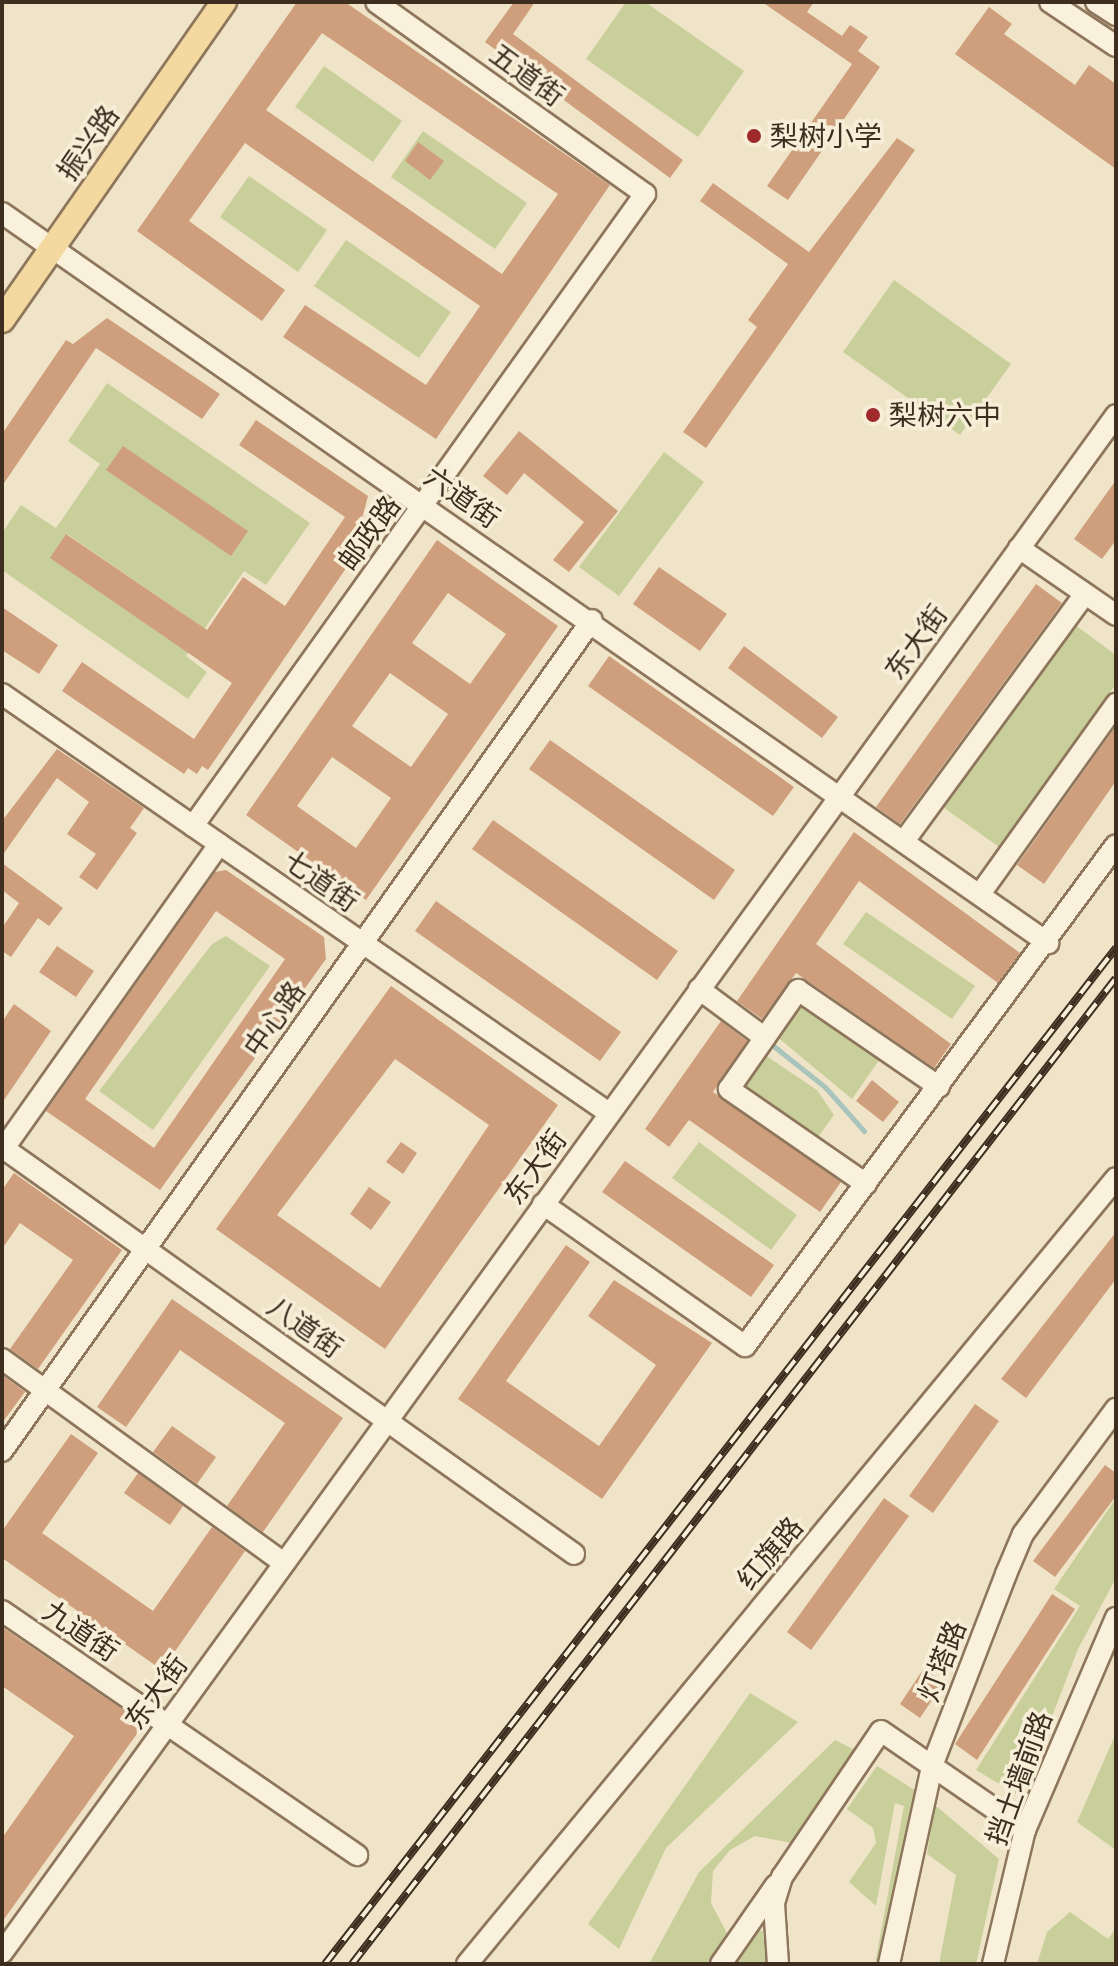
<!DOCTYPE html>
<html>
<head>
<meta charset="utf-8">
<style>
  body { margin:0 }
  #map { position:relative; width:1118px; height:1966px; overflow:hidden; background:#f0e4c8; font-family:Merriweather,"Noto Sans SC",serif }
  div>[style] { position:absolute }
  [style*='--x'] { left:calc(var(--x)*1px); top:calc(var(--y)*1px); width:calc(var(--w)*1px); rotate:calc(var(--a)*1deg) }
  .green>* { inset:0; background:#c9cf9b }
  .stream>* { height:5px; margin:-2.5px; padding:0 2.5px; transform-origin:2.5px; border-radius:2.5px; background:#a9c4bc }
  .building>* { inset:0; background:#cf9f7d }
  .roads { filter:drop-shadow(2px 0 #8d765c) drop-shadow(-2px 0 #8d765c) drop-shadow(0 2px #8d765c) drop-shadow(0 -2px #8d765c) }
  .minor>* { height:20px; margin:-10px; padding:0 10px; transform-origin:10px; border-radius:10px; background:#faf1dc }
  .major>* { height:24px; margin:-12px; padding:0 12px; transform-origin:12px; border-radius:12px; background:#f3d9a0 }
  .rail>* { height:8px; margin-top:-4px; transform-origin:0; background:repeating-linear-gradient(90deg,#f7eed8 0 15px,#3d2e20 0 30px); box-sizing:border-box; border-block:2px solid #3d2e20 }
  .dots>* { width:22px; height:22px; translate:-50% -50%; box-sizing:border-box; border:4px solid #f7eed8; border-radius:50% }
  span { translate:-50% -50%; white-space:nowrap; text-align:center; line-height:1.15; -webkit-text-stroke:7px #f7eed8; paint-order:stroke }
  .street-label { font-size:28px; color:#3d2e20 }
  .poi-label { font-size:28px; color:#3d2e20 }
  .left { translate:0 -50%; text-align:left }
  .frame { position:absolute; inset:0; border:4px solid #3d2e20; pointer-events:none }
</style>
</head>
<body>
<div id="map">
  <div class="green">
    <div style="clip-path:polygon(626px 2px,645px 2px,744px 71px,698px 137px,586px 59px)"></div>
    <div style="clip-path:polygon(324px 66px,402px 121px,373px 162px,295px 107px)"></div>
    <div style="clip-path:polygon(423px 131px,527px 203px,495px 249px,391px 177px)"></div>
    <div style="clip-path:polygon(249px 176px,327px 230px,298px 272px,220px 217px)"></div>
    <div style="clip-path:polygon(346px 240px,451px 312px,419px 358px,314px 286px)"></div>
    <div style="clip-path:polygon(894px 280px,1011px 364px,960px 435px,843px 352px)"></div>
    <div style="clip-path:polygon(evenodd,107px 383px,310px 523px,266px 585px,244px 571px,186px 656px,207px 672px,188px 699px,2px 570px,2px 533px,21px 505px,56px 528px,100px 464px,68px 441px,107px 383px,107px 470px,247px 532px,231px 555px,107px 470px,107px 383px,67px 534px,188px 617px,188px 618px,51px 558px,67px 534px)"></div>
    <div style="clip-path:polygon(664px 452px,704px 482px,619px 596px,579px 567px)"></div>
    <div style="clip-path:polygon(1071px 622px,1116px 655px,1116px 684px,999px 847px,940px 805px)"></div>
    <div style="clip-path:polygon(866px 912px,975px 986px,952px 1019px,843px 944px)"></div>
    <div style="clip-path:polygon(226px 936px,270px 966px,153px 1130px,99px 1091px,212px 944px)"></div>
    <div style="clip-path:polygon(800px 1000px,882px 1056px,852px 1099px,776px 1036px)"></div>
    <div style="clip-path:polygon(762px 1053px,817px 1090px,834px 1115px,816px 1140px,740px 1087px)"></div>
    <div style="clip-path:polygon(699px 1142px,797px 1215px,771px 1250px,672px 1178px)"></div>
    <div style="clip-path:polygon(1116px 1498px,1116px 1578px,1078px 1649px,1021px 1797px,976px 1770px,1080px 1606px,1054px 1589px)"></div>
    <div style="clip-path:polygon(750px 1693px,798px 1722px,666px 1848px,619px 1949px,588px 1924px)"></div>
    <div style="clip-path:polygon(1116px 1733px,1116px 1850px,1077px 1822px)"></div>
    <div style="clip-path:polygon(835px 1740px,859px 1752px,796px 1844px,755px 1836px,730px 1850px,713px 1871px,711px 1903px,729px 1937px,749px 1929px,765px 1931px,768px 1964px,649px 1964px,699px 1872px)"></div>
    <div style="clip-path:polygon(877px 1766px,916px 1791px,884px 1964px,875px 1964px,904px 1806px,895px 1803px,876px 1906px,849px 1882px,876px 1843px,873px 1828px,847px 1809px)"></div>
    <div style="clip-path:polygon(935px 1805px,999px 1859px,976px 1964px,939px 1964px,956px 1875px,927px 1854px)"></div>
    <div style="clip-path:polygon(1070px 1912px,1108px 1939px,1116px 1928px,1116px 1964px,1037px 1964px,1047px 1932px)"></div>
  </div>
  <div class="stream">
    <div style="--x:771;--y:1044;--w:69;--a:38.5"></div>
    <div style="--x:825;--y:1087;--w:59;--a:48.4"></div>
  </div>
  <div class="building">
    <div style="clip-path:polygon(evenodd,297px 2px,345px 2px,610px 185px,436px 439px,283px 337px,305px 305px,426px 385px,480px 306px,245px 143px,189px 221px,285px 290px,262px 321px,137px 231px,297px 2px,322px 33px,558px 194px,502px 274px,266px 110px,322px 33px)"></div>
    <div style="clip-path:polygon(514px 2px,535px 2px,513px 34px,683px 160px,670px 178px,485px 42px)"></div>
    <div style="clip-path:polygon(762px 2px,814px 2px,807px 12px,842px 36px,850px 25px,868px 37px,858px 51px,880px 67px,788px 200px,767px 186px,852px 64px)"></div>
    <div style="clip-path:polygon(989px 7px,1012px 24px,1004px 34px,1075px 85px,1089px 65px,1116px 84px,1116px 169px,955px 54px)"></div>
    <div style="clip-path:polygon(897px 138px,915px 150px,706px 448px,683px 432px,757px 327px,748px 320px,788px 264px,700px 201px,713px 183px,809px 252px)"></div>
    <div style="clip-path:polygon(418px 142px,444px 161px,430px 180px,405px 161px)"></div>
    <div style="clip-path:polygon(107px 318px,220px 394px,202px 419px,96px 348px,2px 486px,2px 434px,66px 340px,73px 344px)"></div>
    <div style="clip-path:polygon(256px 420px,368px 496px,357px 538px,364px 542px,208px 770px,202px 766px,197px 774px,188px 768px,184px 774px,62px 691px,82px 662px,194px 739px,232px 683px,50px 558px,66px 534px,207px 630px,243px 577px,285px 606px,345px 517px,239px 445px)"></div>
    <div style="clip-path:polygon(519px 431px,618px 511px,569px 572px,553px 560px,584px 522px,524px 473px,507px 495px,483px 476px)"></div>
    <div style="clip-path:polygon(123px 446px,248px 531px,231px 556px,106px 470px)"></div>
    <div style="clip-path:polygon(1116px 480px,1116px 540px,1102px 559px,1074px 539px)"></div>
    <div style="clip-path:polygon(evenodd,437px 540px,558px 626px,366px 900px,246px 815px,437px 540px,448px 593px,506px 634px,470px 684px,412px 643px,448px 593px,437px 540px,390px 673px,448px 714px,411px 767px,352px 726px,390px 673px,437px 540px,332px 757px,391px 798px,356px 848px,297px 806px,332px 757px)"></div>
    <div style="clip-path:polygon(659px 567px,727px 614px,700px 651px,633px 604px)"></div>
    <div style="clip-path:polygon(1036px 584px,1062px 603px,900px 824px,876px 807px)"></div>
    <div style="clip-path:polygon(2px 607px,58px 645px,39px 674px,2px 650px)"></div>
    <div style="clip-path:polygon(744px 646px,838px 717px,822px 738px,728px 668px)"></div>
    <div style="clip-path:polygon(609px 656px,794px 787px,773px 816px,588px 686px)"></div>
    <div style="clip-path:polygon(1116px 726px,1116px 781px,1044px 884px,1017px 865px)"></div>
    <div style="clip-path:polygon(550px 740px,735px 870px,714px 900px,529px 769px)"></div>
    <div style="clip-path:polygon(57px 749px,144px 808px,130px 828px,137px 833px,97px 890px,79px 877px,96px 854px,67px 834px,89px 802px,57px 778px,2px 856px,2px 821px)"></div>
    <div style="clip-path:polygon(493px 820px,678px 951px,657px 980px,472px 849px)"></div>
    <div style="clip-path:polygon(854px 832px,1020px 953px,998px 983px,859px 881px,816px 944px,951px 1044px,934px 1068px,796px 973px,762px 1019px,737px 1001px)"></div>
    <div style="clip-path:polygon(2px 863px,63px 908px,49px 926px,38px 918px,11px 957px,2px 951px,2px 928px,19px 903px,2px 890px)"></div>
    <div style="clip-path:polygon(evenodd,226px 870px,324px 937px,326px 959px,160px 1190px,46px 1111px,215px 872px,226px 870px,216px 911px,285px 959px,154px 1148px,85px 1099px,216px 911px)"></div>
    <div style="clip-path:polygon(436px 901px,621px 1032px,600px 1061px,415px 931px)"></div>
    <div style="clip-path:polygon(57px 946px,94px 971px,76px 997px,39px 972px)"></div>
    <div style="clip-path:polygon(evenodd,391px 986px,558px 1105px,385px 1349px,216px 1229px,391px 986px,395px 1059px,489px 1125px,380px 1288px,277px 1215px,395px 1059px)"></div>
    <div style="clip-path:polygon(14px 1004px,51px 1031px,2px 1103px,2px 1022px)"></div>
    <div style="clip-path:polygon(721px 1021px,747px 1041px,713px 1092px,841px 1182px,820px 1212px,689px 1120px,669px 1147px,645px 1129px)"></div>
    <div style="clip-path:polygon(872px 1080px,899px 1102px,883px 1122px,856px 1101px)"></div>
    <div style="clip-path:polygon(401px 1142px,417px 1153px,403px 1174px,386px 1162px)"></div>
    <div style="clip-path:polygon(625px 1161px,774px 1265px,751px 1297px,602px 1192px)"></div>
    <div style="clip-path:polygon(14px 1173px,122px 1250px,38px 1369px,10px 1349px,73px 1260px,20px 1223px,2px 1249px,2px 1190px)"></div>
    <div style="clip-path:polygon(369px 1187px,391px 1202px,371px 1230px,350px 1214px)"></div>
    <div style="clip-path:polygon(1116px 1232px,1116px 1279px,1026px 1398px,1001px 1379px)"></div>
    <div style="clip-path:polygon(566px 1245px,590px 1262px,506px 1381px,599px 1446px,656px 1365px,588px 1316px,614px 1280px,712px 1343px,602px 1499px,458px 1399px)"></div>
    <div style="clip-path:polygon(172px 1299px,343px 1418px,263px 1532px,227px 1506px,285px 1423px,180px 1350px,126px 1427px,97px 1407px)"></div>
    <div style="clip-path:polygon(2px 1375px,25px 1392px,2px 1423px)"></div>
    <div style="clip-path:polygon(975px 1404px,999px 1421px,933px 1513px,909px 1496px)"></div>
    <div style="clip-path:polygon(172px 1426px,216px 1457px,197px 1484px,153px 1452px)"></div>
    <div style="clip-path:polygon(71px 1434px,98px 1453px,42px 1533px,153px 1611px,212px 1527px,245px 1551px,162px 1670px,2px 1558px,2px 1531px)"></div>
    <div style="clip-path:polygon(1105px 1465px,1116px 1473px,1116px 1496px,1055px 1577px,1033px 1561px)"></div>
    <div style="clip-path:polygon(138px 1473px,183px 1506px,170px 1525px,124px 1493px)"></div>
    <div style="clip-path:polygon(884px 1498px,909px 1516px,811px 1650px,787px 1632px)"></div>
    <div style="clip-path:polygon(1052px 1594px,1075px 1609px,977px 1760px,955px 1744px)"></div>
    <div style="clip-path:polygon(2px 1627px,144px 1724px,2px 1922px,2px 1838px,74px 1736px,2px 1686px)"></div>
    <div style="clip-path:polygon(924px 1668px,944px 1682px,920px 1718px,900px 1704px)"></div>
  </div>
  <div class="roads">
    <div class="minor">
      <div style="--x:1050;--y:2;--w:79;--a:33.7"></div>
      <div style="--x:1096;--y:2;--w:24;--a:33"></div>
      <div style="--x:2;--y:213;--w:1276;--a:34.91"></div>
      <div style="--x:1019;--y:548;--w:118;--a:34.6"></div>
      <div style="--x:2;--y:694;--w:738;--a:34.62"></div>
      <div style="--x:193;--y:826;--w:777;--a:-54.43"></div>
      <div style="--x:645;--y:194;--w:330;--a:-144.5"></div>
      <div style="--x:904;--y:841;--w:306;--a:-53.8"></div>
      <div style="--x:980;--y:894;--w:234;--a:-54.4"></div>
      <div style="--x:699;--y:989;--w:82;--a:36.6"></div>
      <div style="--x:2;--y:1147;--w:702;--a:35.43"></div>
      <div style="--x:2;--y:1151;--w:376;--a:-54.7"></div>
      <div style="--x:866;--y:1184;--w:167;--a:-145.3"></div>
      <div style="--x:729;--y:1089;--w:121;--a:-55.1"></div>
      <div style="--x:798;--y:990;--w:171;--a:34.5"></div>
      <div style="--x:543;--y:1204;--w:247;--a:35.1"></div>
      <div style="--x:745;--y:1346;--w:623;--a:-53.48"></div>
      <div style="--x:2;--y:1359;--w:348;--a:35.9"></div>
      <div style="--x:2;--y:1451;--w:1019;--a:-54.63"></div>
      <div style="--x:2;--y:1611;--w:431;--a:34.5"></div>
      <div style="--x:2;--y:1953;--w:1899;--a:-54.08"></div>
      <div style="--x:467;--y:1964;--w:1019;--a:-50.45"></div>
      <div style="--x:721;--y:1964;--w:96;--a:-55.2"></div>
      <div style="--x:778;--y:1964;--w:61;--a:-93.8"></div>
      <div style="--x:774;--y:1903;--w:27;--a:-73"></div>
      <div style="--x:782;--y:1877;--w:176;--a:-55.9"></div>
      <div style="--x:881;--y:1731;--w:175;--a:34.5"></div>
      <div style="--x:889;--y:1964;--w:203;--a:-77.7"></div>
      <div style="--x:932;--y:1766;--w:206;--a:-68.9"></div>
      <div style="--x:1006;--y:1574;--w:43;--a:-67"></div>
      <div style="--x:1023;--y:1534;--w:156;--a:-53.4"></div>
      <div style="--x:993;--y:1964;--w:138;--a:-76.6"></div>
      <div style="--x:1025;--y:1830;--w:231;--a:-66.8"></div>
    </div>
    <div class="major">
      <div style="--x:2;--y:320;--w:388;--a:-55.1"></div>
    </div>
  </div>
  <div class="rail">
    <div style="--x:325;--y:1964;--w:1288;--a:-52.1"></div>
    <div style="--x:352;--y:1964;--w:1247;--a:-52.23"></div>
  </div>
  <div class="dots">
    <div style="left:754px;top:136px;background:#9e2a2b"></div>
    <div style="left:873px;top:415px;background:#9e2a2b"></div>
  </div>
  <div class="street-label">
    <span style="left:527px;top:75px;rotate:36deg">五道街</span>
    <span style="left:88px;top:143px;rotate:-55deg">振兴路</span>
    <span style="left:462px;top:497px;rotate:35deg">六道街</span>
    <span style="left:369px;top:533px;rotate:-54deg">邮政路</span>
    <span style="left:916px;top:642px;rotate:-54deg">东大街</span>
    <span style="left:321px;top:881px;rotate:35deg">七道街</span>
    <span style="left:274px;top:1019px;rotate:-55deg">中心路</span>
    <span style="left:535px;top:1167px;rotate:-54deg">东大街</span>
    <span style="left:305px;top:1327px;rotate:35deg">八道街</span>
    <span style="left:770px;top:1553px;rotate:-50deg">红旗路</span>
    <span style="left:81px;top:1631px;rotate:34deg">九道街</span>
    <span style="left:942px;top:1661px;rotate:-69deg">灯塔路</span>
    <span style="left:156px;top:1692px;rotate:-54deg">东大街</span>
    <span style="left:1019px;top:1778px;rotate:-70deg">挡土墙前路</span>
  </div>
  <div class="poi-label">
    <span class="left" style="left:770px;top:136px">梨树小学</span>
    <span class="left" style="left:889px;top:415px">梨树六中</span>
  </div>
  <div class="frame"></div>
</div>
</body>
</html>
